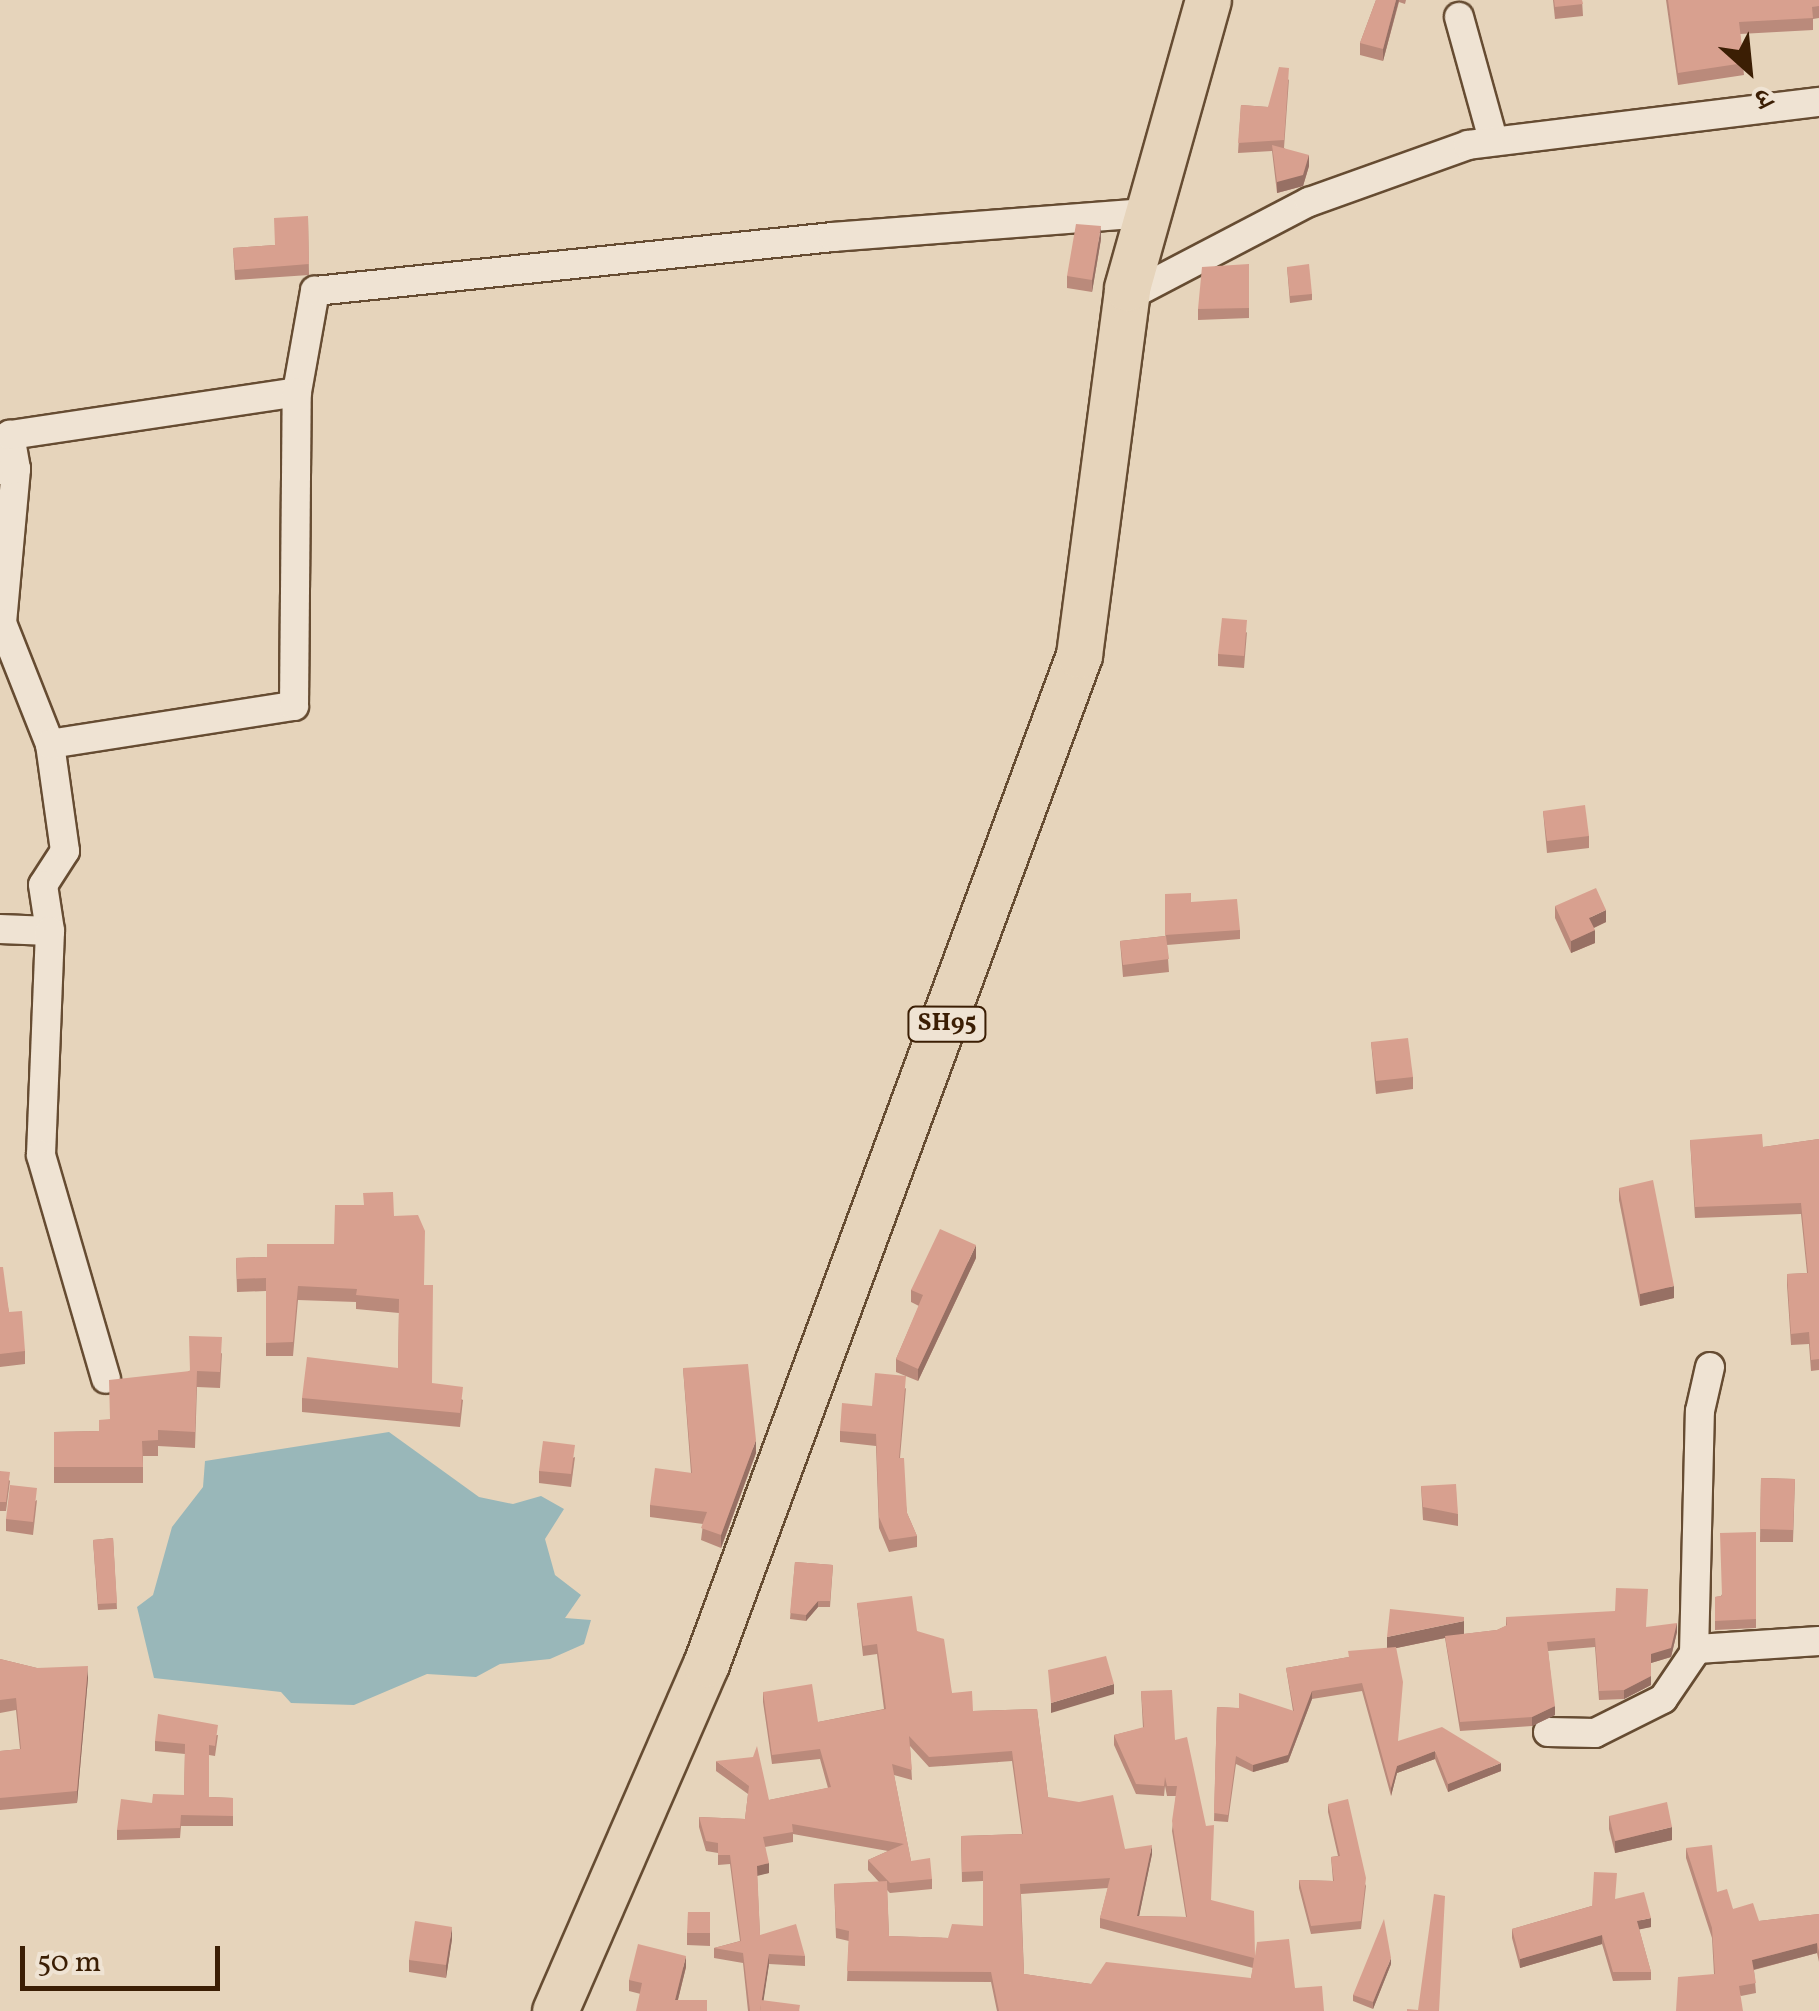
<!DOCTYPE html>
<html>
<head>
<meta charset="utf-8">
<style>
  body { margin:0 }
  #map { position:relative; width:1819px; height:2011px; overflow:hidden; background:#e6d4bb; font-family:Vollkorn,"Noto Serif Devanagari",serif }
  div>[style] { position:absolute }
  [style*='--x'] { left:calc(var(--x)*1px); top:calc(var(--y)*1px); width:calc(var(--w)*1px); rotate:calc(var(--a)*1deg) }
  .water>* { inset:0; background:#99b7b9 }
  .roads { filter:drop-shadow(2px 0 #664c32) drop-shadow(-2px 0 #664c32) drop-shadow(0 2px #664c32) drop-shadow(0 -2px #664c32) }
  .street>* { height:28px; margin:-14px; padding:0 14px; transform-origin:14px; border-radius:14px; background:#efe3d3 }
  .primary>* { height:45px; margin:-22.5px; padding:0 22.5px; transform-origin:22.5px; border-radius:22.5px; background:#e6d4bb }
  .wall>* { inset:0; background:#ba8a7b }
  .shaded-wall>* { inset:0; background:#977064 }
  .building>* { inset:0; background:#d8a08f }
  span { translate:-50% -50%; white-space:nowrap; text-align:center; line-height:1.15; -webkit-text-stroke:8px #efe3d3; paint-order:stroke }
  .shield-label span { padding:2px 8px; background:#efe3d3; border:2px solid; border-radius:8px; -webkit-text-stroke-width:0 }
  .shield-label { font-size:25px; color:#3b1e04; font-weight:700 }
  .north { position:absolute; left:1699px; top:20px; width:100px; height:100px; -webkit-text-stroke:8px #efe3d3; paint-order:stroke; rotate:153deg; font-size:28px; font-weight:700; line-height:40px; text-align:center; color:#3b1e04 }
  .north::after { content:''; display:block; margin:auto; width:35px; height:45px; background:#3b1e04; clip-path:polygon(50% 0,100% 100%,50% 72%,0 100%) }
  .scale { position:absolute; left:20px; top:1946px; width:200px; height:45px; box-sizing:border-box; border:5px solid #3b1e04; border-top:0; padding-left:12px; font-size:30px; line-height:35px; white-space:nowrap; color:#3b1e04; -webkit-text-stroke:8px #efe3d3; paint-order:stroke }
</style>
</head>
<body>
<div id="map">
  <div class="water">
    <div style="clip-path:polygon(389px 1432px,479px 1497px,513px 1504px,541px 1496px,564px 1509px,545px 1539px,555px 1575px,581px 1595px,565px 1618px,591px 1620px,584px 1644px,550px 1659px,500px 1664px,476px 1677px,427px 1674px,354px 1705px,291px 1703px,281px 1692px,154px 1678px,137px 1607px,153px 1595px,172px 1527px,203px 1487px,205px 1461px)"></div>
  </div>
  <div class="roads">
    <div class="street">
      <div style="--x:1459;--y:17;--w:128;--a:74.5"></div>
      <div style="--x:1125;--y:298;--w:208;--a:-27.6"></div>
      <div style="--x:1309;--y:202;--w:169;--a:-19.7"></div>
      <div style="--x:1468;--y:145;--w:354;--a:-7"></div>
      <div style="--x:16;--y:469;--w:155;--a:95.2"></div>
      <div style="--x:2;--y:623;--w:130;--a:68.4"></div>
      <div style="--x:50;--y:744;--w:108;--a:82"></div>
      <div style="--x:65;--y:851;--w:40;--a:122.9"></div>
      <div style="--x:43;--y:885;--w:47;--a:81.3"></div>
      <div style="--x:0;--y:470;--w:16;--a:-4"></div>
      <div style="--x:16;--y:469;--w:35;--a:-100"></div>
      <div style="--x:10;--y:435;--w:290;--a:-8.5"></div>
      <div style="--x:297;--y:392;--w:103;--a:-79.9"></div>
      <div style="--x:315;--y:291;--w:521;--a:-5.95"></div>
      <div style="--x:833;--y:237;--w:316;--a:-4.4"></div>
      <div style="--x:50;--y:744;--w:247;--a:-8.9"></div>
      <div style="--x:294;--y:706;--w:314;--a:-89.5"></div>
      <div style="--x:0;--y:929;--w:50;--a:2.3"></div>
      <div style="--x:50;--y:931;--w:224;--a:92.3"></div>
      <div style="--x:41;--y:1155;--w:233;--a:73.8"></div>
      <div style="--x:1694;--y:1653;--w:242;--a:-88.6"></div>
      <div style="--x:1700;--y:1411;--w:45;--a:-77.2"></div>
      <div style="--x:1548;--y:1732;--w:47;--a:1.2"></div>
      <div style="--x:1595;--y:1733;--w:76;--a:-26.6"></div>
      <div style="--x:1663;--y:1699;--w:60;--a:-55.8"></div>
      <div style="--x:1697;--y:1649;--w:122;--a:-3.8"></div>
    </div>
    <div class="primary">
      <div style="--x:555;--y:2011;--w:378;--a:-66.5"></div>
      <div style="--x:706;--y:1664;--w:1076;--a:-69.71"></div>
      <div style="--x:1079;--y:655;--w:370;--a:-82.5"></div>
      <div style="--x:1127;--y:288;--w:299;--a:-74.3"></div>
    </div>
  </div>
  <div class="wall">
    <div style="clip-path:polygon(1376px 0,1406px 0,1405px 4px,1399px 2px,1383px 61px,1360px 55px,1360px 43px)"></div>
    <div style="clip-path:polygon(1553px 0,1582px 0,1583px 16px,1555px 19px)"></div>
    <div style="clip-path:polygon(1666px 0,1819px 0,1819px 18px,1813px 19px,1813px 30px,1740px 34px,1744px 75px,1678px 85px)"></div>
    <div style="clip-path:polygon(1289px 79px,1284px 148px,1309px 166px,1303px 186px,1277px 193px,1272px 151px,1238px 153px,1241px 105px,1268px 107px)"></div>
    <div style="clip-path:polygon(308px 216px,309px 275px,235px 280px,233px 248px,275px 245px)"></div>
    <div style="clip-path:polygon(1101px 239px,1092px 292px,1067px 288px,1067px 276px)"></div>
    <div style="clip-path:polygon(1249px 264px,1249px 318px,1198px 320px,1198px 309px)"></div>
    <div style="clip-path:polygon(1287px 267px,1312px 294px,1312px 300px,1290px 303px)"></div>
    <div style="clip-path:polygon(1247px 632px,1244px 668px,1218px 666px,1218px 654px)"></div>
    <div style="clip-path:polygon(1543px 811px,1589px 836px,1589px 848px,1547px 853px)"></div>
    <div style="clip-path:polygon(1191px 902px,1240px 930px,1240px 939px,1167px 945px,1169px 972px,1123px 977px,1120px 941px,1165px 936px)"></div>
    <div style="clip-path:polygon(1555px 906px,1606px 922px,1594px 928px,1595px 943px,1571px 953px,1555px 918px)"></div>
    <div style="clip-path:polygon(1371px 1042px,1413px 1077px,1413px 1089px,1376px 1094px)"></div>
    <div style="clip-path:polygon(1819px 1139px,1819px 1370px,1811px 1371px,1809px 1344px,1791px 1345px,1787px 1285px,1787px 1274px,1807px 1273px,1801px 1214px,1695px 1218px,1690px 1140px,1763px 1147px)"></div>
    <div style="clip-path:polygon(1619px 1188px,1674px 1298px,1640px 1306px,1619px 1200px)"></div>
    <div style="clip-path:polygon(394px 1216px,424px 1285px,432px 1384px,463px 1400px,460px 1427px,302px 1412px,302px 1398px,398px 1368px,399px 1313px,356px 1309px,356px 1302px,298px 1300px,293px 1356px,266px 1356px,266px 1291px,237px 1292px,236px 1258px,267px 1257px,334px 1244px)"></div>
    <div style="clip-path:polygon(976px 1258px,918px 1381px,896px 1372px,896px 1359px,919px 1306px,911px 1302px,911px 1290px)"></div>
    <div style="clip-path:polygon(0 1267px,9px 1312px,25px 1351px,25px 1364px,0 1367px)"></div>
    <div style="clip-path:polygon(222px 1353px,220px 1388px,197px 1387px,195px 1448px,158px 1446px,158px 1456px,143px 1456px,143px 1483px,54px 1483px,54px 1432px,99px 1431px,189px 1371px)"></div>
    <div style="clip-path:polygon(683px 1368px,756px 1453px,721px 1548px,701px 1540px,703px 1524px,650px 1517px,650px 1505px,691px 1473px)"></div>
    <div style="clip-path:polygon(906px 1388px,900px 1458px,907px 1513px,917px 1536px,917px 1547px,889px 1552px,879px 1528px,876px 1446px,840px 1442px,840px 1431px)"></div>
    <div style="clip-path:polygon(575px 1457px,571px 1487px,539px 1483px,539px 1471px)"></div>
    <div style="clip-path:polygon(0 1471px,10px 1481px,6px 1511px,0 1511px)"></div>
    <div style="clip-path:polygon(1761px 1478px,1795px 1479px,1793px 1542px,1760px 1542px)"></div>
    <div style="clip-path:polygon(1421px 1486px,1458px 1514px,1458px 1526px,1423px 1520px)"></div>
    <div style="clip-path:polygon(37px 1500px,33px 1535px,6px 1531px,6px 1519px)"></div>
    <div style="clip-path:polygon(1756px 1532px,1756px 1628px,1715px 1630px,1715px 1597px,1721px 1596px)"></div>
    <div style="clip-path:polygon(113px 1538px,117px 1609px,98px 1610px,93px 1540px)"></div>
    <div style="clip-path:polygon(795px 1562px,833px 1565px,830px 1607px,818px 1607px,806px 1621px,790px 1619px)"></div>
    <div style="clip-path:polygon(evenodd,857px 1603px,917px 1631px,952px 1693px,973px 1711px,1037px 1709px,1048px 1797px,1125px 1849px,1152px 1854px,1139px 1916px,1186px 1917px,1172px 1831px,1176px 1796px,1167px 1796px,1165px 1786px,1164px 1796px,1136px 1794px,1114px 1745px,1114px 1735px,1143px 1728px,1141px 1691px,1175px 1740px,1211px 1900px,1255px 1956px,1324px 2011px,997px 2011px,991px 1982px,847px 1981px,849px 1941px,836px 1938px,834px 1884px,879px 1882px,868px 1870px,868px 1860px,888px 1851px,793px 1834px,793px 1842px,765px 1847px,769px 1873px,757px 1875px,760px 1935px,805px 1956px,805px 1966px,769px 1964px,763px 2001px,800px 2011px,748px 2011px,743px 1963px,714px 1958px,714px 1948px,740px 1941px,730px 1864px,718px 1865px,718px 1853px,706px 1851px,699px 1827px,699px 1817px,745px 1819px,748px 1794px,716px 1771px,716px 1761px,769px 1800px,828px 1788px,820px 1759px,772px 1764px,763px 1702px,763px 1692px,818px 1722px,884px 1709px,877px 1654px,863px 1656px,857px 1603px,910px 1746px,929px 1767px,1012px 1761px,1022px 1834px,961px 1836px,962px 1882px,983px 1881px,983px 1926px,948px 1938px,889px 1936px,887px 1890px,890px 1893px,932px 1889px,932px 1879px,911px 1861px,894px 1775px,912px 1780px,910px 1746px,857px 1603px,1108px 1888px,1100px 1918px,1100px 1928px,1253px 1968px,1251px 1978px,1091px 1984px,1024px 1974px,1021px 1894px,1108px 1888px)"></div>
    <div style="clip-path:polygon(1506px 1617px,1646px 1627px,1677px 1632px,1671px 1657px,1651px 1663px,1651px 1685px,1624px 1699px,1599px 1700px,1595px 1647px,1548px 1651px,1555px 1715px,1532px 1726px,1460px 1731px,1445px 1638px,1396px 1648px,1398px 1741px,1501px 1771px,1448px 1792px,1435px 1759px,1397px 1773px,1391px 1796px,1362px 1691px,1312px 1699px,1288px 1762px,1253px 1772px,1236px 1764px,1228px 1822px,1214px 1821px,1217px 1707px,1293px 1711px,1286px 1668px,1349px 1657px,1387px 1648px,1464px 1634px,1497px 1630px,1506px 1626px)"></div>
    <div style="clip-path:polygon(0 1659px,37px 1668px,88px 1678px,77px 1803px,0 1810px,0 1751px,20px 1749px,16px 1710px,0 1713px)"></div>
    <div style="clip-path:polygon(218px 1735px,215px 1756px,209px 1755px,209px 1797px,233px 1798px,233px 1826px,181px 1826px,180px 1838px,117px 1840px,117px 1830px,152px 1803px,184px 1795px,185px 1754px,155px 1751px,155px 1741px)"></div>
    <div style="clip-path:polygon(1328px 1804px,1366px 1886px,1361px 1929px,1311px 1934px,1299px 1888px,1299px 1880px,1333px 1881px,1331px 1857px,1338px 1856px,1328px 1812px)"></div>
    <div style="clip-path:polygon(1609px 1816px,1672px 1840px,1615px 1853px,1609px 1829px)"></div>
    <div style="clip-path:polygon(1686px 1848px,1717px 1892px,1733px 1909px,1759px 1921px,1819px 1914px,1819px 1962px,1817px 1953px,1754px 1970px,1756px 1993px,1741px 1996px,1714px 1974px,1712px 1938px,1686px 1858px)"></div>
    <div style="clip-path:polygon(1616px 1899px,1651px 1927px,1639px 1929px,1651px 1972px,1651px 1980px,1613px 1981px,1602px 1944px,1520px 1968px,1512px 1938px,1512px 1929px)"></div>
    <div style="clip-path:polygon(710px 1912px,710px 1946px,687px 1945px,687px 1933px)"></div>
    <div style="clip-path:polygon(452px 1939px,446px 1978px,409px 1972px,409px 1960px)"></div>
    <div style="clip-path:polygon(1391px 1964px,1373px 2009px,1353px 2001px,1353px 1995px)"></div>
    <div style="clip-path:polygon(686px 1967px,678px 2000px,707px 2011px,629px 1991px,629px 1980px)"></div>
  </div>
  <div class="shaded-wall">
    <div style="clip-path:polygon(1396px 0,1399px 0,1383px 61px,1383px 49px)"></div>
    <div style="clip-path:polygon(1309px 155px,1309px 166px,1303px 186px,1277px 193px,1277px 182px)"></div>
    <div style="clip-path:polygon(1101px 226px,1101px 239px,1092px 292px,1092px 280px)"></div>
    <div style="clip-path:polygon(1606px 910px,1606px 922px,1589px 930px,1589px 918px)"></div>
    <div style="clip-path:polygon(1595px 930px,1595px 943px,1571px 953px,1571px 941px)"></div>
    <div style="clip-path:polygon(976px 1245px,976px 1258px,918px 1381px,918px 1369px)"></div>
    <div style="clip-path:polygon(1674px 1286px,1674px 1298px,1640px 1306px,1640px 1294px)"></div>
    <div style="clip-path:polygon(756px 1440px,756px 1453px,721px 1548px,721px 1535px)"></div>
    <div style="clip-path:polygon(818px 1601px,818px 1607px,806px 1621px,806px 1615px)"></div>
    <div style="clip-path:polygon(1464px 1621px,1464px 1634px,1387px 1650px,1387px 1637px)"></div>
    <div style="clip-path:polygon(1677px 1623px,1677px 1632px,1671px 1657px,1651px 1663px,1651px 1654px)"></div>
    <div style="clip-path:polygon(88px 1666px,88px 1678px,77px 1803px,77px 1791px)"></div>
    <div style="clip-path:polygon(1651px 1676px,1651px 1685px,1624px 1699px,1624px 1690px)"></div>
    <div style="clip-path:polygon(1114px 1684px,1114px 1694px,1051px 1713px,1051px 1703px)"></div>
    <div style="clip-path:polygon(1312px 1691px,1312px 1699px,1288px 1762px,1253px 1772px,1253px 1765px)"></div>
    <div style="clip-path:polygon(1555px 1706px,1555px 1715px,1532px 1726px,1532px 1717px)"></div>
    <div style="clip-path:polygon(1435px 1751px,1435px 1759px,1397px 1773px,1391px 1796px,1391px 1788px,1397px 1766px)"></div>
    <div style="clip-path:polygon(1501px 1763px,1501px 1771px,1448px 1792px,1448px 1784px)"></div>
    <div style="clip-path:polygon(1672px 1827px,1672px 1840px,1615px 1853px,1615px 1841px)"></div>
    <div style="clip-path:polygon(1152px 1845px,1152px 1854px,1137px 1926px,1137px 1916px)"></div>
    <div style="clip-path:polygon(769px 1863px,769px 1873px,757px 1876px,757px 1866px)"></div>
    <div style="clip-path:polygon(1651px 1918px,1651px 1927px,1637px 1930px,1637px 1921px)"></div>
    <div style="clip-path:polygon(452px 1927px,452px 1939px,446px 1978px,446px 1965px)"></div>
    <div style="clip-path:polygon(1602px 1935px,1602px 1944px,1520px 1968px,1520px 1959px)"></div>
    <div style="clip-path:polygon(1817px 1943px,1817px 1953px,1752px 1970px,1752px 1960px)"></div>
    <div style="clip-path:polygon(769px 1954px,769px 1964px,762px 2011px,760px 2011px)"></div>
    <div style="clip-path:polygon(686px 1956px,686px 1967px,675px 2011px,675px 2000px)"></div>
    <div style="clip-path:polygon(1391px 1958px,1391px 1964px,1373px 2009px,1373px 2002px)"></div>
  </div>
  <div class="building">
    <div style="clip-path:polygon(1376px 0,1396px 0,1383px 49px,1360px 43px)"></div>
    <div style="clip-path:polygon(1554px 0,1582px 0,1583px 4px,1555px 7px)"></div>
    <div style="clip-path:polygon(1668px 0,1819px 0,1819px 6px,1812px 7px,1813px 18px,1739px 22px,1744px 63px,1678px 73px)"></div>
    <div style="clip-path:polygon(1279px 67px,1289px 68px,1284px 140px,1238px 143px,1241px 105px,1268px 107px)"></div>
    <div style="clip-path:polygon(1272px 145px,1309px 155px,1303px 175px,1277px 182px)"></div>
    <div style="clip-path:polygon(308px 216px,309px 264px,235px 270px,233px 248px,275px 245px,274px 218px)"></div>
    <div style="clip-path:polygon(1076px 224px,1101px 226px,1092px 280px,1067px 276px)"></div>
    <div style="clip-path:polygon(1249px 264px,1249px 308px,1198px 309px,1202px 267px)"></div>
    <div style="clip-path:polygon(1309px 264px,1312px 294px,1290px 296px,1287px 267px)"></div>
    <div style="clip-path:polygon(1222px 618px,1247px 620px,1244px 656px,1218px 654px)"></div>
    <div style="clip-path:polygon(1585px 805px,1589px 836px,1547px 841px,1543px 811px)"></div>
    <div style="clip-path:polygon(1596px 888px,1606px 910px,1589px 918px,1595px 930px,1571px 941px,1555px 906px)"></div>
    <div style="clip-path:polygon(1191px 893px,1191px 902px,1237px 899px,1240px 930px,1165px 935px,1165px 894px)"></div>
    <div style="clip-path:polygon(1166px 936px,1169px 959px,1123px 965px,1120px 941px)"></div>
    <div style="clip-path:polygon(1408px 1038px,1413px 1077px,1376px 1081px,1371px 1042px)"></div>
    <div style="clip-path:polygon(1762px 1134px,1763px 1147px,1819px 1139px,1819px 1359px,1811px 1360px,1809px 1332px,1791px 1334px,1787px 1274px,1808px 1273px,1801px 1203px,1695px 1207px,1690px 1140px)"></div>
    <div style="clip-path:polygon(1653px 1180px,1674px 1286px,1640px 1294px,1619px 1188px)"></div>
    <div style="clip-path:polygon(393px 1192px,394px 1216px,418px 1215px,425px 1231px,424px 1285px,433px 1285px,432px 1383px,463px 1387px,460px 1413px,302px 1398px,307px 1357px,398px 1368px,399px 1299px,356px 1295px,357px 1289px,298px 1286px,293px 1342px,266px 1343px,266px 1278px,237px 1279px,236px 1258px,267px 1257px,267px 1244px,334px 1244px,335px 1205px,364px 1205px,363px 1193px)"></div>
    <div style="clip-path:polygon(940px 1229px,976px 1245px,918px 1369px,896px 1359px,923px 1295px,911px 1290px)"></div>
    <div style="clip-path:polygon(0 1267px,3px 1267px,9px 1312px,22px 1311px,25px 1351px,0 1354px)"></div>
    <div style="clip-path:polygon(189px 1336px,222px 1337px,220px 1372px,197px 1371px,195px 1432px,158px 1430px,158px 1440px,142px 1441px,143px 1467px,54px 1467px,54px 1432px,99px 1431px,99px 1420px,110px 1419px,109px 1380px,190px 1371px)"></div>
    <div style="clip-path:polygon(748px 1364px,756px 1440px,721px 1535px,701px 1528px,707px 1512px,650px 1505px,655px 1468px,692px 1473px,683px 1368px)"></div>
    <div style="clip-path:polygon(875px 1373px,906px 1376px,899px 1458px,904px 1458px,907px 1513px,917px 1536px,889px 1540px,879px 1517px,876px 1434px,840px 1431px,842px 1403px,872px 1406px)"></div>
    <div style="clip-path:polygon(543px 1441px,575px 1445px,571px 1474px,539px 1471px)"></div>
    <div style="clip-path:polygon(0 1471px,10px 1472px,6px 1502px,0 1502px)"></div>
    <div style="clip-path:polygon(1761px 1478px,1795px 1479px,1793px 1530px,1760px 1529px)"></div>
    <div style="clip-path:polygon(1456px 1484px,1458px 1514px,1423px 1507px,1421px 1486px)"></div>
    <div style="clip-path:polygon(10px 1485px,37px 1488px,33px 1522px,6px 1519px)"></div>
    <div style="clip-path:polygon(1756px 1532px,1756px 1619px,1715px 1621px,1715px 1597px,1722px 1596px,1720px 1533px)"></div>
    <div style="clip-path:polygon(113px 1538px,117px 1603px,98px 1604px,93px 1540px)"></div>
    <div style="clip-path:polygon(795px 1562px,833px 1565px,830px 1601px,818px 1601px,806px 1615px,790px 1613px)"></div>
    <div style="clip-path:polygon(1616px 1588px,1648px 1589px,1646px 1627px,1677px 1623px,1671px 1648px,1651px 1654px,1651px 1676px,1624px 1690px,1599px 1691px,1595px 1638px,1547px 1642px,1555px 1706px,1532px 1717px,1460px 1722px,1445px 1636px,1497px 1630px,1507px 1625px,1506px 1617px,1615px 1611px)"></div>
    <div style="clip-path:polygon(evenodd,912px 1596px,917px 1631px,944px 1639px,952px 1693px,972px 1691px,973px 1711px,1037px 1709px,1048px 1797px,1079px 1802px,1113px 1795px,1125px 1849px,1152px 1845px,1137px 1916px,1187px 1917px,1172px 1821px,1177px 1786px,1167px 1786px,1165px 1777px,1164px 1786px,1136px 1784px,1114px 1735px,1144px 1727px,1141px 1691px,1172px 1690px,1175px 1740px,1187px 1737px,1206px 1826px,1214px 1825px,1211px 1900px,1254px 1911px,1255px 1956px,1257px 1942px,1289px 1939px,1295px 1988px,1322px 1986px,1324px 2011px,999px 2011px,991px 1972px,847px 1971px,849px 1931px,836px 1928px,834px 1884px,887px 1881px,889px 1936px,948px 1938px,952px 1924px,983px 1926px,983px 1871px,962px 1872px,961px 1836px,1023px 1834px,1012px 1751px,929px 1757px,909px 1736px,912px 1770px,892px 1764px,911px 1861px,930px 1858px,932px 1879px,890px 1883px,868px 1860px,904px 1844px,792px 1824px,793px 1832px,763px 1837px,769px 1863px,757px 1866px,760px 1935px,796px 1924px,805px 1956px,769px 1954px,760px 2011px,750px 2011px,743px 1953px,714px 1948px,741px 1941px,730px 1855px,718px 1855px,718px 1843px,706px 1841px,699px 1817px,745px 1819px,749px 1786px,716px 1761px,753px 1757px,757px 1746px,769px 1800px,831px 1787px,820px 1749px,772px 1755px,763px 1692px,812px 1684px,818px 1722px,886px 1709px,877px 1644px,863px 1646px,857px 1603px,912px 1596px,1110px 1878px,1100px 1918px,1254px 1958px,1251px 1978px,1106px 1962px,1091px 1984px,1024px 1974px,1020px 1884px,1110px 1878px)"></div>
    <div style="clip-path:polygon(1390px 1609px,1464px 1617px,1464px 1621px,1387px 1637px)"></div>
    <div style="clip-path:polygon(1396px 1647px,1403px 1682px,1398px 1741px,1442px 1727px,1501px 1763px,1448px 1784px,1435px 1751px,1397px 1766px,1391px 1788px,1362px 1683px,1312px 1691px,1288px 1755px,1253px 1765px,1236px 1756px,1228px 1815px,1214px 1813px,1217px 1707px,1239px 1708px,1239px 1693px,1294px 1711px,1286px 1668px,1349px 1657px,1348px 1651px)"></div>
    <div style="clip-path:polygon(1106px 1656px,1114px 1684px,1051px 1703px,1048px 1670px)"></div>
    <div style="clip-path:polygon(0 1659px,37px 1668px,88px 1666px,77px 1791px,0 1798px,0 1751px,21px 1749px,16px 1698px,0 1700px)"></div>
    <div style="clip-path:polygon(158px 1714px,218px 1725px,215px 1746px,209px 1745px,209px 1797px,233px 1798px,233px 1816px,181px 1815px,180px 1828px,117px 1830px,121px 1799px,152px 1803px,153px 1794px,184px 1795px,185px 1744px,155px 1741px)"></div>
    <div style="clip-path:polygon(1348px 1799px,1366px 1878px,1361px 1921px,1311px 1926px,1299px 1880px,1334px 1881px,1331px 1857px,1340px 1856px,1328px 1804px)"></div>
    <div style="clip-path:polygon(1667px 1802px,1672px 1827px,1615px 1841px,1609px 1816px)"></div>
    <div style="clip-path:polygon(1712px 1845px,1717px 1892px,1727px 1889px,1733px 1909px,1753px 1903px,1759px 1921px,1819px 1914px,1819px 1952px,1817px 1943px,1752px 1960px,1756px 1983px,1739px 1986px,1743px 2011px,1676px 2011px,1678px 1977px,1715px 1974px,1712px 1928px,1686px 1848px)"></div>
    <div style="clip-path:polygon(1594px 1872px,1617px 1873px,1615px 1899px,1644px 1892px,1651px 1918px,1637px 1921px,1651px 1972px,1613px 1972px,1602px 1935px,1520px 1959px,1512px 1929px,1592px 1906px)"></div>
    <div style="clip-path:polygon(1434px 1894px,1445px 1896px,1439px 2011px,1407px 2011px,1407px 2009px,1418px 2010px)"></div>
    <div style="clip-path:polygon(688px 1912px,710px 1912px,710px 1933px,687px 1933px)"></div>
    <div style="clip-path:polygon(1384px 1919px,1391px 1958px,1373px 2002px,1353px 1995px)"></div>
    <div style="clip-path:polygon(415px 1921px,452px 1927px,446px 1965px,409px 1960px)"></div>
    <div style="clip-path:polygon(638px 1944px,686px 1956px,675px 2000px,707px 2000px,707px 2011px,636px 2011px,642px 1983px,629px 1980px)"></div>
    <div style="clip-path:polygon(761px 2000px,800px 2005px,799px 2011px,760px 2011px)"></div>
  </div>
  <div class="shield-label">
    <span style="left:947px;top:1024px">SH95</span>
  </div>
  <div class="north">उ</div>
  <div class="scale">50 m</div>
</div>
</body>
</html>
